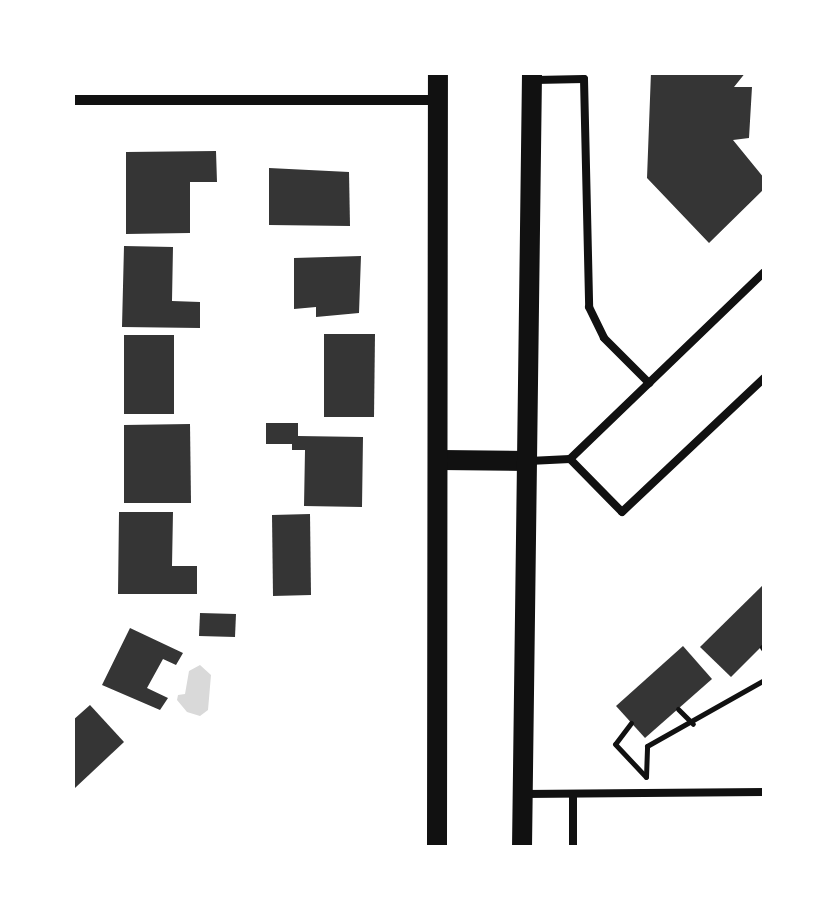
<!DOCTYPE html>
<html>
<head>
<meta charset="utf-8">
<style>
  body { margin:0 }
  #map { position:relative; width:837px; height:920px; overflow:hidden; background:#fff; font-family:"Noto Sans",sans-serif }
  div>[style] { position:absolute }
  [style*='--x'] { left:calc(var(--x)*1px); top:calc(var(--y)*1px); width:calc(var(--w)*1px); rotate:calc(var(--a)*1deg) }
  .water>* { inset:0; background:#d9d9d9 }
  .building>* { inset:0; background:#353535 }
  .path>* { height:5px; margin:-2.5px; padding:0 2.5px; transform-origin:2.5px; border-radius:2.5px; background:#111 }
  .service>* { height:8px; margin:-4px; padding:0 4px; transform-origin:4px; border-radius:4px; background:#111 }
  .minor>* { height:10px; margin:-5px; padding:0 5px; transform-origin:5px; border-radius:5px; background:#111 }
  .secondary>* { height:20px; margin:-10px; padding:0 10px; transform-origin:10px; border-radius:10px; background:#111 }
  span { translate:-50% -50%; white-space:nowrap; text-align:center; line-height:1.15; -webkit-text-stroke:8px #fff; paint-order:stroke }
  .frame { position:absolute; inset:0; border:75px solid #fff; pointer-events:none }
</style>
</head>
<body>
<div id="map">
  <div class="water">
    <div style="clip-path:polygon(200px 665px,211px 675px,208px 710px,200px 716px,187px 712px,177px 700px,178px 695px,185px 694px,189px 671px)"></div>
  </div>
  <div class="building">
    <div style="clip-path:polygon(651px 72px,746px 72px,734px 87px,752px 87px,749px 138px,733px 140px,764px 178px,764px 189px,709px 243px,647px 178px)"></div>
    <div style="clip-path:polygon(216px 151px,217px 182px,190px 182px,190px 233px,126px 234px,126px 152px)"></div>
    <div style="clip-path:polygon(269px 168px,349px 172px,350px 226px,269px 225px)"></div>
    <div style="clip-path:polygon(124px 246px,173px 247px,172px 301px,200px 302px,200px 328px,122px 327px)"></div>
    <div style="clip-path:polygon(361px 256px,359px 313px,316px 317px,316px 307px,294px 309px,294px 258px)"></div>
    <div style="clip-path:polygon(324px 334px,375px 334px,374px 417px,324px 417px)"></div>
    <div style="clip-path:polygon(124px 335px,174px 335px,174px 414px,124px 414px)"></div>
    <div style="clip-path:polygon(266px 423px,298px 423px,298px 436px,363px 437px,362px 507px,304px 506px,305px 450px,292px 450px,292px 444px,266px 444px)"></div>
    <div style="clip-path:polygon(190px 424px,191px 503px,124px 503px,124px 425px)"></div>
    <div style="clip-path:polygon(119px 512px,173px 512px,172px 566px,197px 566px,197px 594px,118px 594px)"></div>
    <div style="clip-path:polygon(310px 514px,311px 595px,273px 596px,272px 515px)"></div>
    <div style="clip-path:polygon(764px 584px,764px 644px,731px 677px,700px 647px)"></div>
    <div style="clip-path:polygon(200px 613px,236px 614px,235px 637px,199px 636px)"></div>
    <div style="clip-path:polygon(130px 628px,183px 653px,176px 665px,163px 659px,147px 688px,168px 698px,160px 710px,102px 685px)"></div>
    <div style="clip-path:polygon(683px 646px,712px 679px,645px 738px,616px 706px)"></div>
    <div style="clip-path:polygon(90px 705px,124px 742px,75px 788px,72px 721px)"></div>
  </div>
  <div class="path">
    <div style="--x:762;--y:647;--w:4;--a:56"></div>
    <div style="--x:678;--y:709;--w:21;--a:45"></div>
    <div style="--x:631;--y:723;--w:26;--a:127"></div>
    <div style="--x:615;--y:744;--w:45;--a:46.8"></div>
    <div style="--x:646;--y:777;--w:31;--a:-88"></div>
    <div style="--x:647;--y:746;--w:134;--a:-29.4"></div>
  </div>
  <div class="service">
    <div style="--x:535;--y:80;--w:49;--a:-1.2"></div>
    <div style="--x:584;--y:79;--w:228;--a:88.7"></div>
    <div style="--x:589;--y:307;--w:34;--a:64"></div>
    <div style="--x:604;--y:338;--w:64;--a:45"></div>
    <div style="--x:570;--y:459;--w:74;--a:45.5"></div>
    <div style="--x:622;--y:512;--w:195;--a:-43.3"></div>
    <div style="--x:529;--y:461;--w:41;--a:-2.8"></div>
    <div style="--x:570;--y:459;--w:269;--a:-43.9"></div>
    <div style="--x:524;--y:794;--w:240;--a:-0.5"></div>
    <div style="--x:573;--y:794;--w:54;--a:90"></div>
  </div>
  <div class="minor">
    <div style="--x:72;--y:100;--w:365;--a:0"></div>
  </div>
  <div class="secondary">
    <div style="--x:441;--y:460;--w:86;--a:0.7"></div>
    <div style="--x:437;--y:848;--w:776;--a:-89.93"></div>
    <div style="--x:522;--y:848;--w:776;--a:-89.26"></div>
  </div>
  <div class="frame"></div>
</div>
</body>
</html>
